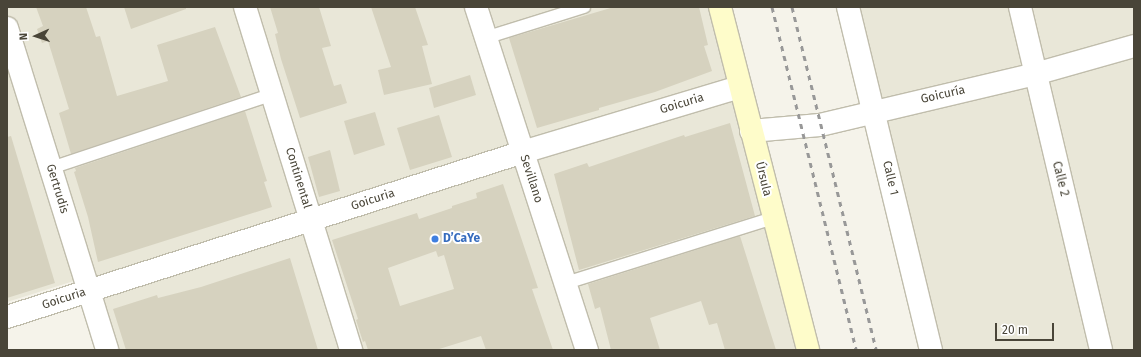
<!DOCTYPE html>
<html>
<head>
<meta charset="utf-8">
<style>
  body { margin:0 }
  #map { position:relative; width:1141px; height:357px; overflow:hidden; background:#f5f3ea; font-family:"Fira Sans",sans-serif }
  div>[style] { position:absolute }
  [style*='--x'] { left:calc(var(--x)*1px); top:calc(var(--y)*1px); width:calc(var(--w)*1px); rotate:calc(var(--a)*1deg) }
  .residential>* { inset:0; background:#e9e7d8 }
  .building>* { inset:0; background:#d6d2bf }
  .roads { filter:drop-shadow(1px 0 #c0bdac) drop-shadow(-1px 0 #c0bdac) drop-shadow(0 1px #c0bdac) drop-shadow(0 -1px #c0bdac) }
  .lane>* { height:12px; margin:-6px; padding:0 6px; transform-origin:6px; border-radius:6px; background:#fff }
  .street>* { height:22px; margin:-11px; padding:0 11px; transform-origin:11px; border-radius:11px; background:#fff }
  .secondary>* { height:22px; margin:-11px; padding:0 11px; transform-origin:11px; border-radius:11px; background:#fefcca }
  .rail>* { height:3px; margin-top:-1.5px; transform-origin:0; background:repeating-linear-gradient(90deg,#989898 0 5px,transparent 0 10px) }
  .dots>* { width:11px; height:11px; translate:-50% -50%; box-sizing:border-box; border:2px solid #fff; border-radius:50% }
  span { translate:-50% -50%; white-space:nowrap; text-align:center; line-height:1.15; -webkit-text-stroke:4px #fff; paint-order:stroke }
  .street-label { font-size:12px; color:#494538 }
  .shop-label { font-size:12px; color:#366cbe; font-weight:700 }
  .left { translate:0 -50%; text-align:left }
  .frame { position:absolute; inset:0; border:8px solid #494538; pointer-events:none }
  .north { position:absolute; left:16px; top:16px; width:40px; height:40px; -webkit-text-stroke:3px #fff; paint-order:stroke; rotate:267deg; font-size:11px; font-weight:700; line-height:16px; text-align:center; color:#494538 }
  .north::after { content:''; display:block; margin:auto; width:14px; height:18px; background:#494538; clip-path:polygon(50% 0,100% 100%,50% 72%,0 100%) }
  .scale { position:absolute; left:995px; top:323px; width:59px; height:18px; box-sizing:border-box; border:2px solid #494538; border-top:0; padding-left:5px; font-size:12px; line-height:14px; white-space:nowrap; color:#494538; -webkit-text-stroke:3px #fff; paint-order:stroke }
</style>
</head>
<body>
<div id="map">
  <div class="residential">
    <div style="clip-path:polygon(7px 7px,730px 7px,818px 350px,117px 350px,93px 275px,7px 302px)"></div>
    <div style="clip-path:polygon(855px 7px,1134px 7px,1134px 350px,938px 350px)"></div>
  </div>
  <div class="building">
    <div style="clip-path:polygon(36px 7px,86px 7px,96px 37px,100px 36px,117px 96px,168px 81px,157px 45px,215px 27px,241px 97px,71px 154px,59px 113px,69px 109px,48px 41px,42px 43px,37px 29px,43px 26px)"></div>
    <div style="clip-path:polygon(124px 7px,186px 7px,186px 9px,131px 29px)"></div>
    <div style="clip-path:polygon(270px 7px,319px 7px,331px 46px,322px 48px,334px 86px,341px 84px,347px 103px,300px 118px,281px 59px,275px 34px,278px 33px)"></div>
    <div style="clip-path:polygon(371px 7px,415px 7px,428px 45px,422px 46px,432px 84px,384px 95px,378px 70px,391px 67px)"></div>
    <div style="clip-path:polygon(614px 7px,699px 7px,708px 45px,704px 46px,712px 71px,655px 92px,599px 108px,599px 110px,537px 128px,509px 38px)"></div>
    <div style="clip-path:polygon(470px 75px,476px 95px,434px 108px,429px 88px)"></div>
    <div style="clip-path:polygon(245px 111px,267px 181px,264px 182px,272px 207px,98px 262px,88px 217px,74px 172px,76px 171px,75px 168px)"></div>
    <div style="clip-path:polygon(375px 112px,385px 145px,354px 155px,344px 121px)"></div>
    <div style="clip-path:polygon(439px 115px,452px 157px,410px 170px,397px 128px)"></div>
    <div style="clip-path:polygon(730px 123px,755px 216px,579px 270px,554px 174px,587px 163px,589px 167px,684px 135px,685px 137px)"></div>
    <div style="clip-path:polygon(11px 136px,55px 283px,7px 298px,7px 137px)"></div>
    <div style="clip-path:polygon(330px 150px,340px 191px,319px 197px,308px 157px)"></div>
    <div style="clip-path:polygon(evenodd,503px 184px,538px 288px,532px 289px,553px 350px,486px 350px,481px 336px,436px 350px,368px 350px,365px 341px,363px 342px,356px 320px,358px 319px,332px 240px,417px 213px,419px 219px,452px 208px,452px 206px,477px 198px,476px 193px,503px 184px,436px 251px,438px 257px,444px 255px,454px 289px,400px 306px,388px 268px,436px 251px)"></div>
    <div style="clip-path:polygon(740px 236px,776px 350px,725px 350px,717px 323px,709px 325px,701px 301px,650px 318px,660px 350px,611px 350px,600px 307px,595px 309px,588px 284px)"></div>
    <div style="clip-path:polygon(290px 258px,318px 350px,126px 350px,113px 309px,157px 295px,158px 298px,201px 287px)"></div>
  </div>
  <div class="roads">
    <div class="lane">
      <div style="--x:485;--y:38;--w:104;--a:-17.4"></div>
      <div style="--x:51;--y:168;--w:234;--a:-18.4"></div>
      <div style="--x:566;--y:283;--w:217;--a:-17.4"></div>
    </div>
    <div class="street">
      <div style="--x:245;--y:7;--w:359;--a:72.8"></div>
      <div style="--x:476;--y:7;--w:361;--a:72.1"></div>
      <div style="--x:848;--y:7;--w:353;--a:76.4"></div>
      <div style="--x:1020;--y:7;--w:352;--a:76.7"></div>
      <div style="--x:7;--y:28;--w:337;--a:72.7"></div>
      <div style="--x:751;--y:131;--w:69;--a:-5"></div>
      <div style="--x:820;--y:125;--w:221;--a:-13.3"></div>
      <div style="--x:1035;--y:74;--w:103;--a:-15.8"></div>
      <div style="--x:7;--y:317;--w:542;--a:-17.73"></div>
      <div style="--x:523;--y:152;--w:226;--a:-16.7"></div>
    </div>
    <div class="secondary">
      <div style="--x:720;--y:7;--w:354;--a:75.6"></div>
    </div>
  </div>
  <div class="rail">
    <div style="--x:772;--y:7;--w:353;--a:76.2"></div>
    <div style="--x:792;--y:7;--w:353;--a:76.2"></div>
  </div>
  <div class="dots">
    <div style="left:435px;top:239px;background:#3f7fe0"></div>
  </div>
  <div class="street-label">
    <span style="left:943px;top:95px;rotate:-13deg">Goicuría</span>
    <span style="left:682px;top:104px;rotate:-17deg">Goicuria</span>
    <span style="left:298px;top:178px;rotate:73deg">Continental</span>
    <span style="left:890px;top:178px;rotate:77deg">Calle 1</span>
    <span style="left:531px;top:179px;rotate:72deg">Sevillano</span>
    <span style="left:763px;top:179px;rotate:76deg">Úrsula</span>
    <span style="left:1060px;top:179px;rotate:76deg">Calle 2</span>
    <span style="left:57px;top:189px;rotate:73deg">Gertrudis</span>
    <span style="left:373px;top:200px;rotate:-18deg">Goicuria</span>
    <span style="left:64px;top:299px;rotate:-18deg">Goicuria</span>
  </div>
  <div class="shop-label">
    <span class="left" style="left:443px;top:239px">D’CaYe</span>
  </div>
  <div class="frame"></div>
  <div class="north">N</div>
  <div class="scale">20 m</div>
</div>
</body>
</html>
